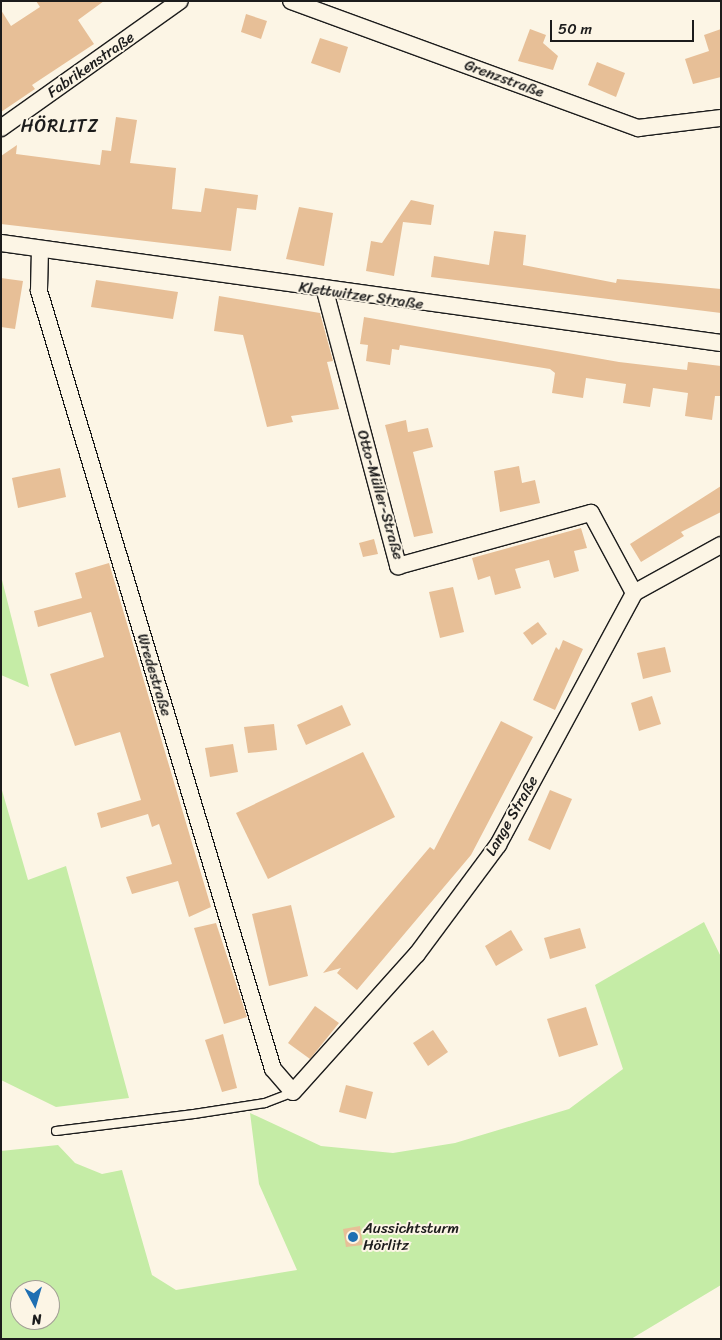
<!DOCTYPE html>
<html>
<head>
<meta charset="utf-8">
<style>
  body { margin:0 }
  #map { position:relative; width:722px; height:1340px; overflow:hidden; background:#fcf5e5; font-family:Sriracha,sans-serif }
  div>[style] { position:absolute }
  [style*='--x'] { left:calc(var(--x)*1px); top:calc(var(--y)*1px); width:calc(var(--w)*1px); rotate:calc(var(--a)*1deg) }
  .green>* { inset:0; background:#c5eca6 }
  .building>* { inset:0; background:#e7bf97 }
  .roads { filter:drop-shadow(1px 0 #1c1c1c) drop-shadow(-1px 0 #1c1c1c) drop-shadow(0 1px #1c1c1c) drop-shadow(0 -1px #1c1c1c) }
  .service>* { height:8px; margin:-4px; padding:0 4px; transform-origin:4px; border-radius:4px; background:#fcf5e5 }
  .minor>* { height:16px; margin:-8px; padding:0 8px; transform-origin:8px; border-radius:8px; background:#fcf5e5 }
  .dots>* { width:14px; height:14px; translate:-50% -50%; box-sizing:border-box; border:2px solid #fcf5e5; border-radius:50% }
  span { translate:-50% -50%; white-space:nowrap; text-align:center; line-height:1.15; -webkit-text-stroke:4px #fcf5e5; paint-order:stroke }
  .street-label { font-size:15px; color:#1c1c1c }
  .poi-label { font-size:15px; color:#1c1c1c }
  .left { translate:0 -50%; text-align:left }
  .quarter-label { font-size:18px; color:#1c1c1c; letter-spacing:1px }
  .frame { position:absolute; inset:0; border:2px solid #1c1c1c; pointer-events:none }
  .north { position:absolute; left:10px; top:1280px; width:50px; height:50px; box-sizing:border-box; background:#fcf5e5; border:1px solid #a29e95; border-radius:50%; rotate:174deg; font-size:14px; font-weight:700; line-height:20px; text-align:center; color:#1c1c1c }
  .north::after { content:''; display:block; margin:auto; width:18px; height:22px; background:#1f6fb2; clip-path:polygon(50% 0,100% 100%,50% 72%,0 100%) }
  .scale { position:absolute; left:550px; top:20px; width:144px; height:22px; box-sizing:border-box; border:2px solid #1c1c1c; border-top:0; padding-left:6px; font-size:15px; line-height:18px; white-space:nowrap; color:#1c1c1c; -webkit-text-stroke:4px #fcf5e5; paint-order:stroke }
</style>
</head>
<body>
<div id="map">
  <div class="green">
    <div style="clip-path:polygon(1px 576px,29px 687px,1px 675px)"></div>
    <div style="clip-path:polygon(1px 787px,28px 880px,66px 866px,129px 1098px,56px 1107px,1px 1080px)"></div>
    <div style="clip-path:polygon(evenodd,704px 922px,721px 957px,721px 1285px,631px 1339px,1px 1339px,1px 1151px,58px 1145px,75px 1163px,102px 1174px,122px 1170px,152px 1275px,176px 1290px,297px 1270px,259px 1184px,250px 1113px,321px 1146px,393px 1153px,455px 1143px,569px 1109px,623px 1069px,595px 985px,704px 922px,20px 1290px,50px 1290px,50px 1320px,20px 1320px,20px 1290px)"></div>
  </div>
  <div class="building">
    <div style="clip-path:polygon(36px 1px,104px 1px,78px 20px,94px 44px,32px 85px,35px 89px,1px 112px,1px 10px,11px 26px,40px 7px)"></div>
    <div style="clip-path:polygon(246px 14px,267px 21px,261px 39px,241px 32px)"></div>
    <div style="clip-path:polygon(530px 29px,546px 35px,543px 43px,558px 56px,553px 70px,518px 61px)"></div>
    <div style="clip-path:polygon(721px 29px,721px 77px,693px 84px,685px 59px,709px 51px,704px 35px)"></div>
    <div style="clip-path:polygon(320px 38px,348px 47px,340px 73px,311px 63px)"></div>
    <div style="clip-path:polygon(597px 62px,625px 73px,616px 97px,588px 85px)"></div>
    <div style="clip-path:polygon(116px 117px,137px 120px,130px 163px,176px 168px,172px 209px,201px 212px,205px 188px,258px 195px,256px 210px,237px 208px,231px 251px,1px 224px,1px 156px,17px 145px,16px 154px,100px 165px,102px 150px,111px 151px)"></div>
    <div style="clip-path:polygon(411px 200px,434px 205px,431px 225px,403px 222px,394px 276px,366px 271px,371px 241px,382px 243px)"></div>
    <div style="clip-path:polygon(299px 207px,333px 213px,324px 266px,286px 259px)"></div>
    <div style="clip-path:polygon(494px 231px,526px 235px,523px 265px,616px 283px,617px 279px,721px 289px,721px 313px,431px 277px,434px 256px,489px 265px)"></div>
    <div style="clip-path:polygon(1px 278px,23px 281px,15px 329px,1px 327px)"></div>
    <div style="clip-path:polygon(96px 280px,178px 292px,173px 319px,91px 307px)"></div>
    <div style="clip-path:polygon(219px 296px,320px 313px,333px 361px,327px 362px,339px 409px,291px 416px,293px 422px,267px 427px,243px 335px,214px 331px)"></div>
    <div style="clip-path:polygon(364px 317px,619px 362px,687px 370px,688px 362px,721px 366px,721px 396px,715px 396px,712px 420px,685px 416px,688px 393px,653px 388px,650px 407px,623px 403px,626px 384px,586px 378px,583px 398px,552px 393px,555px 373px,550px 369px,400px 345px,399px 350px,392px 349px,390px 365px,366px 361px,368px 345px,360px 344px)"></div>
    <div style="clip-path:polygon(406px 420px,408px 432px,428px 428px,433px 447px,413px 452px,433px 533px,414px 537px,385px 425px)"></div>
    <div style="clip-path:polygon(519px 466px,522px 483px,535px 480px,540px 503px,500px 512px,494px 471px)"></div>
    <div style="clip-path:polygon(60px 468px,66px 497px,18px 508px,12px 478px)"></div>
    <div style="clip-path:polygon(721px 486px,721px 512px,681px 532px,684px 536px,641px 562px,630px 544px)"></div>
    <div style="clip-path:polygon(581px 528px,587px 548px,574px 551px,579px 571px,554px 578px,549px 560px,515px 569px,521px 588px,495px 595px,490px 576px,478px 580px,472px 558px)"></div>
    <div style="clip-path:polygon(374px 539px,378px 554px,363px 557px,359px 543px)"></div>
    <div style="clip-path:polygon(109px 563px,211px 907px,189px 917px,178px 881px,132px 894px,126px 877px,172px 864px,159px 824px,152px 827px,148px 814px,101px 828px,97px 813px,141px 800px,120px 732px,75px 746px,56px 692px,50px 674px,104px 657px,91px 612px,38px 627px,34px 611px,82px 598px,75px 573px)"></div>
    <div style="clip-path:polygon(453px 587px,464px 632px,440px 638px,429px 592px)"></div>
    <div style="clip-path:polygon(538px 622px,547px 634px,532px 645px,523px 633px)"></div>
    <div style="clip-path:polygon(563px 640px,583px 649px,555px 710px,533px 700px,556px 647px,559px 650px)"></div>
    <div style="clip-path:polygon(665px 647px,671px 672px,643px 679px,637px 653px)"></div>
    <div style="clip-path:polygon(652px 696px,661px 724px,639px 731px,631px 703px)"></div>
    <div style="clip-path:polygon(342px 705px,351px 725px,306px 745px,297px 725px)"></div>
    <div style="clip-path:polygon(501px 721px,533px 737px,471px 855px,357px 990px,337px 973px,341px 968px,323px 973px,430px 847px,434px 850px)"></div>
    <div style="clip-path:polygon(274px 724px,277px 750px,248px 753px,244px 727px)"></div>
    <div style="clip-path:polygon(233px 744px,238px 772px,210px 777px,205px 748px)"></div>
    <div style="clip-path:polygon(363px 752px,395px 817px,268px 879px,236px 813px)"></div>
    <div style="clip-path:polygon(550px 790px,572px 799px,550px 850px,528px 840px)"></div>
    <div style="clip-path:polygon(291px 905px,308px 976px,269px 986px,252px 914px)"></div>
    <div style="clip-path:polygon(216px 923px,247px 1017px,224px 1024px,194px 928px)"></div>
    <div style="clip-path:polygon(580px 928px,586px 948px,550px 959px,544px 938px)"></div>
    <div style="clip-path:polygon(511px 930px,523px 950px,496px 966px,485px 946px)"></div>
    <div style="clip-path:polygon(315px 1006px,339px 1023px,310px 1059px,288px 1043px)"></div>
    <div style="clip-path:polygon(586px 1007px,598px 1045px,559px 1057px,547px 1019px)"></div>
    <div style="clip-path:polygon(433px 1030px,448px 1052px,428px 1066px,413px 1043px)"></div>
    <div style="clip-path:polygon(223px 1034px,237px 1088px,222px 1092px,205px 1040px)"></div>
    <div style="clip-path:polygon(346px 1085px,373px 1092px,366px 1119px,339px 1112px)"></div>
    <div style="clip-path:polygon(360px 1226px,363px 1245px,346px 1247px,343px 1229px)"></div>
  </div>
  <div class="roads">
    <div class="service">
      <div style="--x:56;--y:1131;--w:139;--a:-7"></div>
      <div style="--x:194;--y:1114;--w:72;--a:-8.8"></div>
      <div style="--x:265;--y:1103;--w:30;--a:-21"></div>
    </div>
    <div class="minor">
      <div style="--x:291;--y:1;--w:370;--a:20.1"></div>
      <div style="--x:638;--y:128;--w:84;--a:-6.9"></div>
      <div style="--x:1;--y:128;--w:219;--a:-35.4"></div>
      <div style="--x:1;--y:243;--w:727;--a:7.91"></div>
      <div style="--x:40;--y:249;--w:42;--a:91.4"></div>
      <div style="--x:39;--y:291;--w:812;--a:73.26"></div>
      <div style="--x:273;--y:1069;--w:30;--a:49"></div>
      <div style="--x:293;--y:1092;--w:186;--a:-48.1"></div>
      <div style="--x:417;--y:954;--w:136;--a:-53.4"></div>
      <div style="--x:498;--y:845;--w:286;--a:-61.6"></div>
      <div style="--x:634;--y:593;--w:99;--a:-28.9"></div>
      <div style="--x:325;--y:291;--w:285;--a:75.1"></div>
      <div style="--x:398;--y:566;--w:200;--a:-15.4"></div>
      <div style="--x:591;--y:513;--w:91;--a:61.7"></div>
    </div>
  </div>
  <div class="dots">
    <div style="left:353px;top:1237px;background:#1f6fb2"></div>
  </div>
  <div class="street-label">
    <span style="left:91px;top:65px;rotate:-35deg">Fabrikenstraße</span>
    <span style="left:504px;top:79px;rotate:20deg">Grenzstraße</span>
    <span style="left:361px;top:296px;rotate:8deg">Klettwitzer Straße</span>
    <span style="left:380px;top:495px;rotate:74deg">Otto-Müller-Straße</span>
    <span style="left:154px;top:675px;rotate:73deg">Wredestraße</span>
    <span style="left:512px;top:816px;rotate:-60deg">Lange Straße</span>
  </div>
  <div class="poi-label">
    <span class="left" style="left:363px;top:1237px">Aussichtsturm<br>Hörlitz</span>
  </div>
  <div class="quarter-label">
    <span style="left:60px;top:126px">HÖRLITZ</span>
  </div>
  <div class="frame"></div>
  <div class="north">N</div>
  <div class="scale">50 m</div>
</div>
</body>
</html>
